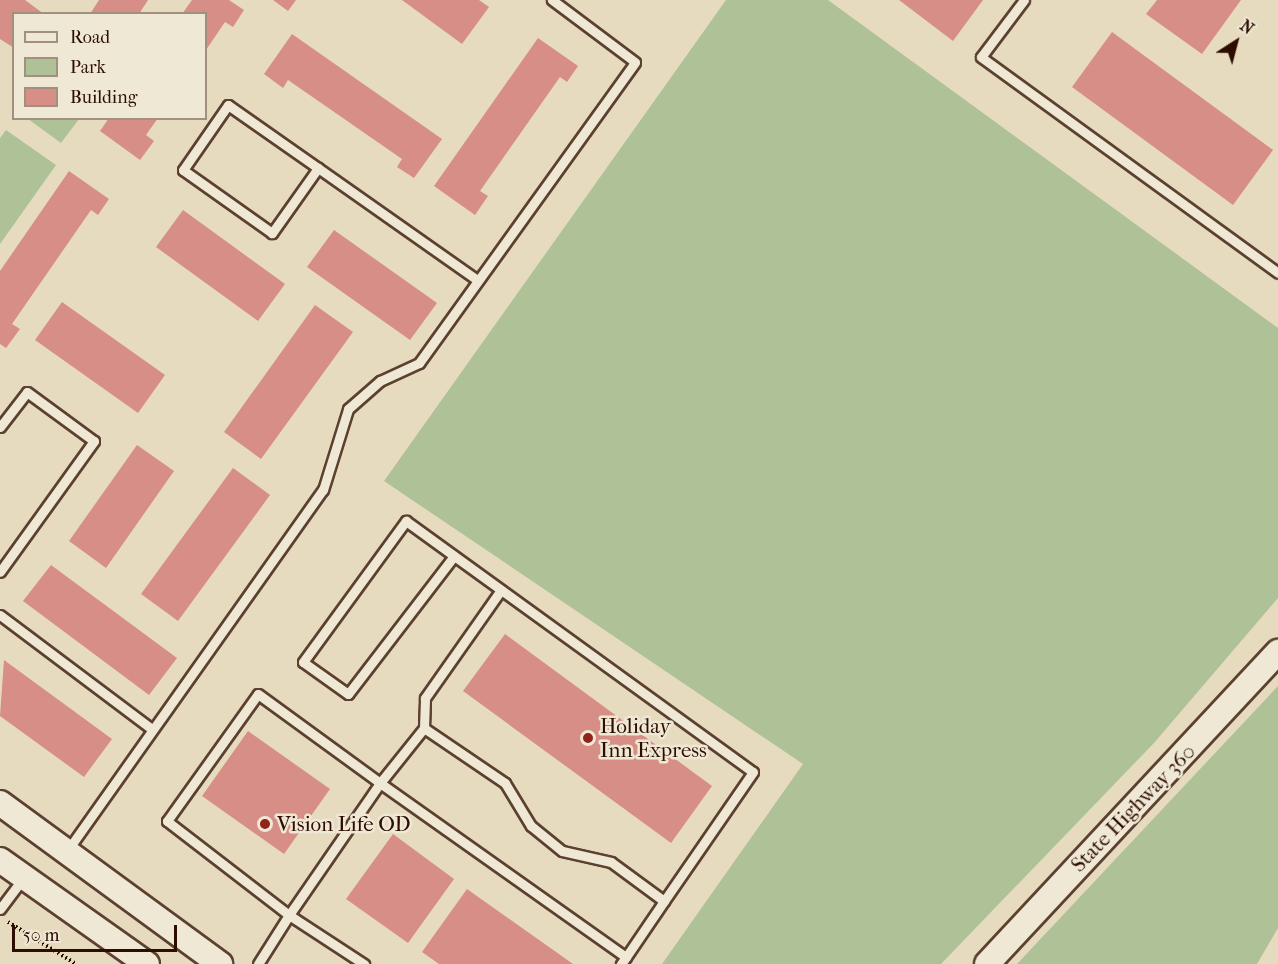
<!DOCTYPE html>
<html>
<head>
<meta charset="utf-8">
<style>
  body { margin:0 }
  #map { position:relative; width:1278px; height:964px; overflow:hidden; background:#e7dbbf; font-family:"IM FELL French Canon",serif }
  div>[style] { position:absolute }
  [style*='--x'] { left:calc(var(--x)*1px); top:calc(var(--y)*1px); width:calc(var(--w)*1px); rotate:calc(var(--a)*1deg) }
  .green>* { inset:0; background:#afc197 }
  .building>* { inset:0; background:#d68e86 }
  .path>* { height:4px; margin-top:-2px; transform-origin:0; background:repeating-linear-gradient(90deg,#2d0d00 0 1.5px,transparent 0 4.5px) }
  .roads { filter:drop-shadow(2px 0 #5c4030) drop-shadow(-2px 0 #5c4030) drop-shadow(0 2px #5c4030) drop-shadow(0 -2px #5c4030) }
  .lane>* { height:9px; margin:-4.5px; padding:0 4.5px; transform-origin:4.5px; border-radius:4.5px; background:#efe8d5 }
  .secondary>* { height:24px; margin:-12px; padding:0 12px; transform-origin:12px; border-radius:12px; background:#efe8d5 }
  .dots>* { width:16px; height:16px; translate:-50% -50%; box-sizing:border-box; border:3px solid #efe8d5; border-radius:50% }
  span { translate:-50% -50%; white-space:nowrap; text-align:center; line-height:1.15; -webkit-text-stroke:5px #efe8d5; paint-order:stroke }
  .poi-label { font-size:21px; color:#2d0d00 }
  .left { translate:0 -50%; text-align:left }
  .street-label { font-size:21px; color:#2d0d00 }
  .legend { position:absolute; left:12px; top:12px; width:195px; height:108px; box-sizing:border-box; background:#efe8d5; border:2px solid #a19080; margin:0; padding:8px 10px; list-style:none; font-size:18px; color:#2d0d00 }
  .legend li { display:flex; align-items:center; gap:12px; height:30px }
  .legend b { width:30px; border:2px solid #a19080 }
  .north { position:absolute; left:1206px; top:12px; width:60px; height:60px; -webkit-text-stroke:4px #efe8d5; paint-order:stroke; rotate:36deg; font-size:16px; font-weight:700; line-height:24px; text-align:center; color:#2d0d00 }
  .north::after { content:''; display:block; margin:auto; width:21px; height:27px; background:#2d0d00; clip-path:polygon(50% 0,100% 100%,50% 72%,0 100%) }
  .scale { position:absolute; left:12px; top:925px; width:165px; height:27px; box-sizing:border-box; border:3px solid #2d0d00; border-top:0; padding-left:8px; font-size:18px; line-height:21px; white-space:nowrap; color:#2d0d00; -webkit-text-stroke:4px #efe8d5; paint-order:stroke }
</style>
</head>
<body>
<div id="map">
  <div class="green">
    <div style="clip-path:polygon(726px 0,828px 0,1278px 328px,1278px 598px,1154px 743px,941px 964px,662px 964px,803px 764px,384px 481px)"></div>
    <div style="clip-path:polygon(28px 119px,79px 119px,61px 143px)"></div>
    <div style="clip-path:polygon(6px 130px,56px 165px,0 244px,0 138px)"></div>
    <div style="clip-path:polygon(1278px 686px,1278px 928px,1257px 964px,1017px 964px)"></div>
  </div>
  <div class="building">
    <div style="clip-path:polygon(0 0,25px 0,44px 14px,14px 14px,14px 48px,0 39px)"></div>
    <div style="clip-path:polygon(99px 0,148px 0,139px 14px,90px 14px)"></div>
    <div style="clip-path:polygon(192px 0,229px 0,244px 10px,233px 27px,225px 22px,206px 50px,206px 14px,182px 14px)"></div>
    <div style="clip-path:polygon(273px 0,296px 0,288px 11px)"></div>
    <div style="clip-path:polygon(402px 0,479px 0,489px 7px,462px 44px)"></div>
    <div style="clip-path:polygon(899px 0,983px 0,953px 41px)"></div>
    <div style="clip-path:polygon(1157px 0,1241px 0,1202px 54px,1146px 14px)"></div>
    <div style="clip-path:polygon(1112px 32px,1273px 150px,1233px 205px,1072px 87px)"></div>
    <div style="clip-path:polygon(292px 34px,442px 139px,414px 178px,397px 167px,402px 159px,288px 80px,283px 88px,264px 74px)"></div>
    <div style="clip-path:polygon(538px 38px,578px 66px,567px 82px,560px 77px,480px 191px,488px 196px,475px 215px,434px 186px)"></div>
    <div style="clip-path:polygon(109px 118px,158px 118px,146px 135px,154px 141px,140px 160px,100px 131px)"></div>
    <div style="clip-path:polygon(69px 171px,109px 199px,98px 215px,91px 210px,12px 324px,20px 329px,6px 348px,0 344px,0 271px)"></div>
    <div style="clip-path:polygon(183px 210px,285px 284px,258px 321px,156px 247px)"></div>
    <div style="clip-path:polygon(334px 230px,437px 303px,410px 340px,307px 267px)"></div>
    <div style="clip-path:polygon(62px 302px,165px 375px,138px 413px,35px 340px)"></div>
    <div style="clip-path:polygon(315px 305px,353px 332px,261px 459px,224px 432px)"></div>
    <div style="clip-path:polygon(137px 445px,174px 471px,106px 568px,69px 541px)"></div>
    <div style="clip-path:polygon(233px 468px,270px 495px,178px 621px,141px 594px)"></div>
    <div style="clip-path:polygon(51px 565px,177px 658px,149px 695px,23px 601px)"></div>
    <div style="clip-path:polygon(505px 634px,712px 786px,671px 843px,463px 691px)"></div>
    <div style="clip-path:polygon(4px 660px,112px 739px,84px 777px,0 716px)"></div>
    <div style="clip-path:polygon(248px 731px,330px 789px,284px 854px,202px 796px)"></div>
    <div style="clip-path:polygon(393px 834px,454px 879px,408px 943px,346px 899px)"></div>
    <div style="clip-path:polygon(467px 889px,573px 964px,439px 964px,422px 952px)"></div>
  </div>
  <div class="path">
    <div style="--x:8;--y:922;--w:80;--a:31.7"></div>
  </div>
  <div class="roads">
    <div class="lane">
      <div style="--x:1024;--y:0;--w:71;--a:127"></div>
      <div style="--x:981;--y:57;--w:367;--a:36"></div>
      <div style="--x:228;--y:105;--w:110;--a:35"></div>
      <div style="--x:318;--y:168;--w:80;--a:125.3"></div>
      <div style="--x:272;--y:233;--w:109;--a:-144.7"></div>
      <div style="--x:183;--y:170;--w:79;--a:-55.3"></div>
      <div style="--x:318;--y:168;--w:193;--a:35.1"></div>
      <div style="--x:0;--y:427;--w:44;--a:-52.4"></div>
      <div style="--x:27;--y:392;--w:83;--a:36.2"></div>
      <div style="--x:94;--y:441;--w:161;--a:125.7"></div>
      <div style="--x:454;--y:556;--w:174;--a:127.5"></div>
      <div style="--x:348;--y:694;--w:55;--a:-144.6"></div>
      <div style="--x:303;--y:662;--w:175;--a:-53.9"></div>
      <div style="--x:406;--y:521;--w:428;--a:35.9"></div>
      <div style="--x:753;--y:772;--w:157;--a:124.6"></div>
      <div style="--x:664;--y:901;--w:66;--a:-143.7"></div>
      <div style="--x:611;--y:862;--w:50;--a:-167.3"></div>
      <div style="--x:562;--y:851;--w:40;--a:-141"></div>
      <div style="--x:531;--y:826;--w:50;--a:-121.2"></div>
      <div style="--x:505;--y:783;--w:98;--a:-145.8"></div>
      <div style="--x:424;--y:728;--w:70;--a:128.7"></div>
      <div style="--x:380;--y:783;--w:160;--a:124.6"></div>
      <div style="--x:289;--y:915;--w:154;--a:-142.4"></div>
      <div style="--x:167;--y:821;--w:156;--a:-54.4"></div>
      <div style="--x:258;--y:694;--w:151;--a:36.1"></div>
      <div style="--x:380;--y:783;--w:301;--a:35.3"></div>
      <div style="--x:626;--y:957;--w:9;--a:126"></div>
      <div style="--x:0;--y:615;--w:190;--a:36.9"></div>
      <div style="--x:424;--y:728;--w:30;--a:-88"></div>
      <div style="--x:425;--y:698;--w:132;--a:-54.9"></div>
      <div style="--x:67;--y:851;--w:443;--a:-54.7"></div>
      <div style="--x:323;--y:490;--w:85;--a:-72.8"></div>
      <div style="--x:348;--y:409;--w:43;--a:-41.2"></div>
      <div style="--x:380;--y:381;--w:43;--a:-24.8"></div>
      <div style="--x:419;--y:363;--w:370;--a:-54.3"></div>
      <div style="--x:635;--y:62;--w:104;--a:-143.2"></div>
      <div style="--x:0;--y:909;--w:40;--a:-53"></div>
      <div style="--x:626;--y:957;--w:68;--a:-55.8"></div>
      <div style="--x:258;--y:964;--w:58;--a:-57.7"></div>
      <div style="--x:289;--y:915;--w:90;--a:33.2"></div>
    </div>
    <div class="secondary">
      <div style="--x:0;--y:803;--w:273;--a:36.2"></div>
      <div style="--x:0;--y:860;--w:180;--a:35.3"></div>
      <div style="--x:987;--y:964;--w:427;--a:-47"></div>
    </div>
  </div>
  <div class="dots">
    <div style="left:588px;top:738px;background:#8f2418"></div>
    <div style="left:265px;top:824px;background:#8f2418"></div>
  </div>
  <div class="poi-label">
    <span class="left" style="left:600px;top:738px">Holiday<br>Inn Express</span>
    <span class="left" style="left:277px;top:824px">Vision Life OD</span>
  </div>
  <div class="street-label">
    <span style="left:1133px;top:808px;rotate:-46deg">State Highway 360</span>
  </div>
  <ul class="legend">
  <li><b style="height:8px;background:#efe8d5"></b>Road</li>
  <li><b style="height:16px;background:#afc197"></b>Park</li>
  <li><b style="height:16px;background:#d68e86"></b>Building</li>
  </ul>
  <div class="north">N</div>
  <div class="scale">50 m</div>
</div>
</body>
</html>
